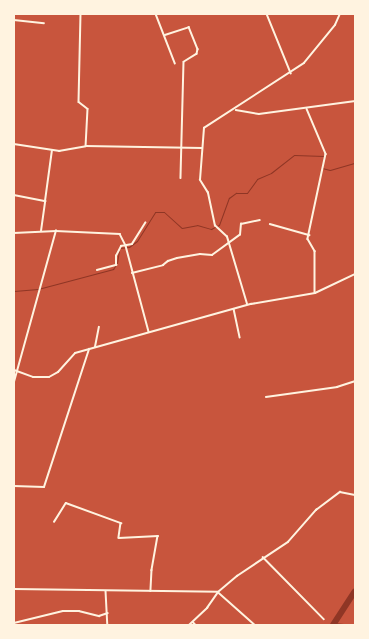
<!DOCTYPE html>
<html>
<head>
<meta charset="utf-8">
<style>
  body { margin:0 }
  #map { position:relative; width:369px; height:639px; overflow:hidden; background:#c8553d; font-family:Overpass,sans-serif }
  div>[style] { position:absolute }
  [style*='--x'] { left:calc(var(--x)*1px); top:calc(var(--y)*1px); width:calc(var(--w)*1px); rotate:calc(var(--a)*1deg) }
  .stream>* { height:1px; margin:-0.5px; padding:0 0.5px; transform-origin:0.5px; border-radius:0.5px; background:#8f3625 }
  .river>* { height:6px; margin:-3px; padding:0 3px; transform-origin:3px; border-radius:3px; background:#8f3625 }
  .minor>* { height:1.5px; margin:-0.75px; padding:0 0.75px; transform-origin:0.75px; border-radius:0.75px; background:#fff3e0 }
  .tertiary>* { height:2px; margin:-1px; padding:0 1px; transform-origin:1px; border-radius:1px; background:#fff3e0 }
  span { translate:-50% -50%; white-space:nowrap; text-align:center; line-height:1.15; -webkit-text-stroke:3.5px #fff3e0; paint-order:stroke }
  .frame { position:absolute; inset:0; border:15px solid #fff3e0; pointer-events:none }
</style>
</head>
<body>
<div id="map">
  <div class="stream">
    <div style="--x:120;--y:248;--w:9;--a:-6"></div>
    <div style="--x:129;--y:247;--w:10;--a:-37"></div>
    <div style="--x:137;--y:241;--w:34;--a:-58"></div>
    <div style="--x:155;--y:212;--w:9;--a:0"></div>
    <div style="--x:164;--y:212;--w:24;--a:42"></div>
    <div style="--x:182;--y:228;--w:15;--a:-11"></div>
    <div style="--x:197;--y:225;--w:15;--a:16"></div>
    <div style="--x:211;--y:229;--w:9;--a:-27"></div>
    <div style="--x:219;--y:225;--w:29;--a:-70"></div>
    <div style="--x:229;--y:198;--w:9;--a:-36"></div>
    <div style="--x:236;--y:193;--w:11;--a:0"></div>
    <div style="--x:247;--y:193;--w:17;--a:-54"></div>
    <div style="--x:257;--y:179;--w:15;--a:-23"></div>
    <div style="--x:271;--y:173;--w:29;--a:-38"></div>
    <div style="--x:294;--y:155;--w:30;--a:2"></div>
    <div style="--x:324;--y:156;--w:12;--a:99"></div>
    <div style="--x:322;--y:168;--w:8;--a:14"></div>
    <div style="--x:330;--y:170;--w:26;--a:-16"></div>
    <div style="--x:117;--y:263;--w:12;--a:-81"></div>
    <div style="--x:14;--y:291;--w:24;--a:-5"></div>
    <div style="--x:38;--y:289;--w:78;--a:-14.9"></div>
    <div style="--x:113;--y:269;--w:4;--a:-56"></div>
    <div style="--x:334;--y:623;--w:19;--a:6"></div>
  </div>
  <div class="river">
    <div style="--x:333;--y:625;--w:40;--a:-57.1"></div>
  </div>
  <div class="minor">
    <div style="--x:81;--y:14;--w:88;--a:91.3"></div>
    <div style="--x:79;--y:102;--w:11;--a:38"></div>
    <div style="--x:88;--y:109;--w:37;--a:93"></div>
    <div style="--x:156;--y:14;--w:53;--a:68.8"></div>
    <div style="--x:267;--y:14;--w:64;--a:67.9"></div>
    <div style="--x:14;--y:20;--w:30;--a:6"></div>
    <div style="--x:165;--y:35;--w:25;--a:-18"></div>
    <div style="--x:189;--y:27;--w:24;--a:68"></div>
    <div style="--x:198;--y:49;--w:5;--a:101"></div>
    <div style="--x:197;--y:54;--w:15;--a:148"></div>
    <div style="--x:184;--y:62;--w:116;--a:91.5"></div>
    <div style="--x:307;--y:109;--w:49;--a:67.1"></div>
    <div style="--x:326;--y:154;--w:87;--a:102"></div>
    <div style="--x:308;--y:239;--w:14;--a:60"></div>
    <div style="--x:315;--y:251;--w:41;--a:90"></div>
    <div style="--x:236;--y:110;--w:23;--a:10"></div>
    <div style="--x:259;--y:114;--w:97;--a:-7.7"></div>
    <div style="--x:14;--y:144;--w:46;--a:8.8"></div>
    <div style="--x:59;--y:151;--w:27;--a:-10"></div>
    <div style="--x:86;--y:146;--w:116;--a:1"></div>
    <div style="--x:14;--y:195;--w:32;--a:11"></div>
    <div style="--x:45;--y:201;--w:51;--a:-82.2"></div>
    <div style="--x:270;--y:224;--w:41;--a:15.8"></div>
    <div style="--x:41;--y:231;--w:30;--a:-82"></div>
    <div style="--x:14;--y:233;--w:42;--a:-2.7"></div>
    <div style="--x:56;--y:231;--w:64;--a:2.7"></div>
    <div style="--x:120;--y:234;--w:13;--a:63"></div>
    <div style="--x:126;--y:246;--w:89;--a:75"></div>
    <div style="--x:97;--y:270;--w:20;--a:-15"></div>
    <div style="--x:116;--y:265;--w:9;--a:-90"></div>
    <div style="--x:116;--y:256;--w:11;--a:-63"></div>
    <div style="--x:121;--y:246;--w:11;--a:-10"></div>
    <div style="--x:132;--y:244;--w:25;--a:-58"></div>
    <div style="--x:132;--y:273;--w:32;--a:-14"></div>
    <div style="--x:163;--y:265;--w:6;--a:-39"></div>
    <div style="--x:168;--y:261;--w:9;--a:-18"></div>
    <div style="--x:177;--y:258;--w:23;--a:-10"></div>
    <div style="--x:200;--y:254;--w:12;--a:5"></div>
    <div style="--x:212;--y:255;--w:34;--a:-36"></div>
    <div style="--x:240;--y:235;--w:11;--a:-85"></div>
    <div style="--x:241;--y:224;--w:19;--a:-12"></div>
    <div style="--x:247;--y:304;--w:70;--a:-106.6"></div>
    <div style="--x:227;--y:237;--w:16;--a:-137"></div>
    <div style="--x:215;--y:226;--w:34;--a:-102"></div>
    <div style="--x:208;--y:193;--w:15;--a:-122"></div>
    <div style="--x:200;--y:180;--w:52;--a:-85.6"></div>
    <div style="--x:204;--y:128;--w:119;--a:-33"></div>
    <div style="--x:304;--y:63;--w:49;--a:-50.8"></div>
    <div style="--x:335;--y:25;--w:12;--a:-66"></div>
    <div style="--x:234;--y:309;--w:29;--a:78"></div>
    <div style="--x:95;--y:347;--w:20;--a:-79"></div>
    <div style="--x:14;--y:382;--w:157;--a:-74.5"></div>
    <div style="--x:266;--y:397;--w:72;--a:-8"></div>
    <div style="--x:337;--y:387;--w:19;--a:-18"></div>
    <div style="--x:14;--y:486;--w:30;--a:2"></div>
    <div style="--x:44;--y:487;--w:145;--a:-71.9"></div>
    <div style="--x:54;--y:522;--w:22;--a:-58"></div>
    <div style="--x:66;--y:503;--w:59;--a:20"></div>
    <div style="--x:121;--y:523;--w:15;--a:98"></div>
    <div style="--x:119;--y:538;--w:39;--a:-3"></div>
    <div style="--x:158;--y:536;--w:35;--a:100"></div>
    <div style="--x:152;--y:570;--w:21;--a:93"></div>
    <div style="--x:263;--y:557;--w:87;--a:45.5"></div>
    <div style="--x:14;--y:589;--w:204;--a:0.8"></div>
    <div style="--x:218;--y:592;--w:50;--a:41.7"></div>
    <div style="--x:106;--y:591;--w:34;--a:87"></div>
    <div style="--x:193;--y:622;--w:4;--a:45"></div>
    <div style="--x:14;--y:623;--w:50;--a:-13.8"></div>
    <div style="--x:63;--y:611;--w:16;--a:0"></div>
    <div style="--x:79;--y:611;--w:21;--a:14"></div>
    <div style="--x:99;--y:616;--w:9;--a:-18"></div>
    <div style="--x:189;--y:625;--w:25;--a:-43"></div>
    <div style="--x:207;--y:608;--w:19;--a:-55"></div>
    <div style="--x:218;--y:592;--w:25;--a:-40"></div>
    <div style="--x:237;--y:576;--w:61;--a:-33.7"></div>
    <div style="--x:288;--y:542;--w:43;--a:-48.8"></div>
    <div style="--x:316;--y:510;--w:30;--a:-37"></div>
    <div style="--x:340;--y:492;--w:15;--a:11"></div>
  </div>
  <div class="tertiary">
    <div style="--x:14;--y:370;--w:20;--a:20"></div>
    <div style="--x:33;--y:377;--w:16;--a:0"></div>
    <div style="--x:49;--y:377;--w:10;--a:-29"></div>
    <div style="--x:58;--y:372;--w:25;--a:-48"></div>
    <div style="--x:75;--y:353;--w:183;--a:-15.6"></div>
    <div style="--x:251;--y:304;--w:65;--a:-9.8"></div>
    <div style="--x:315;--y:293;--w:44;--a:-25.4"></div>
  </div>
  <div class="frame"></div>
</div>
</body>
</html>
